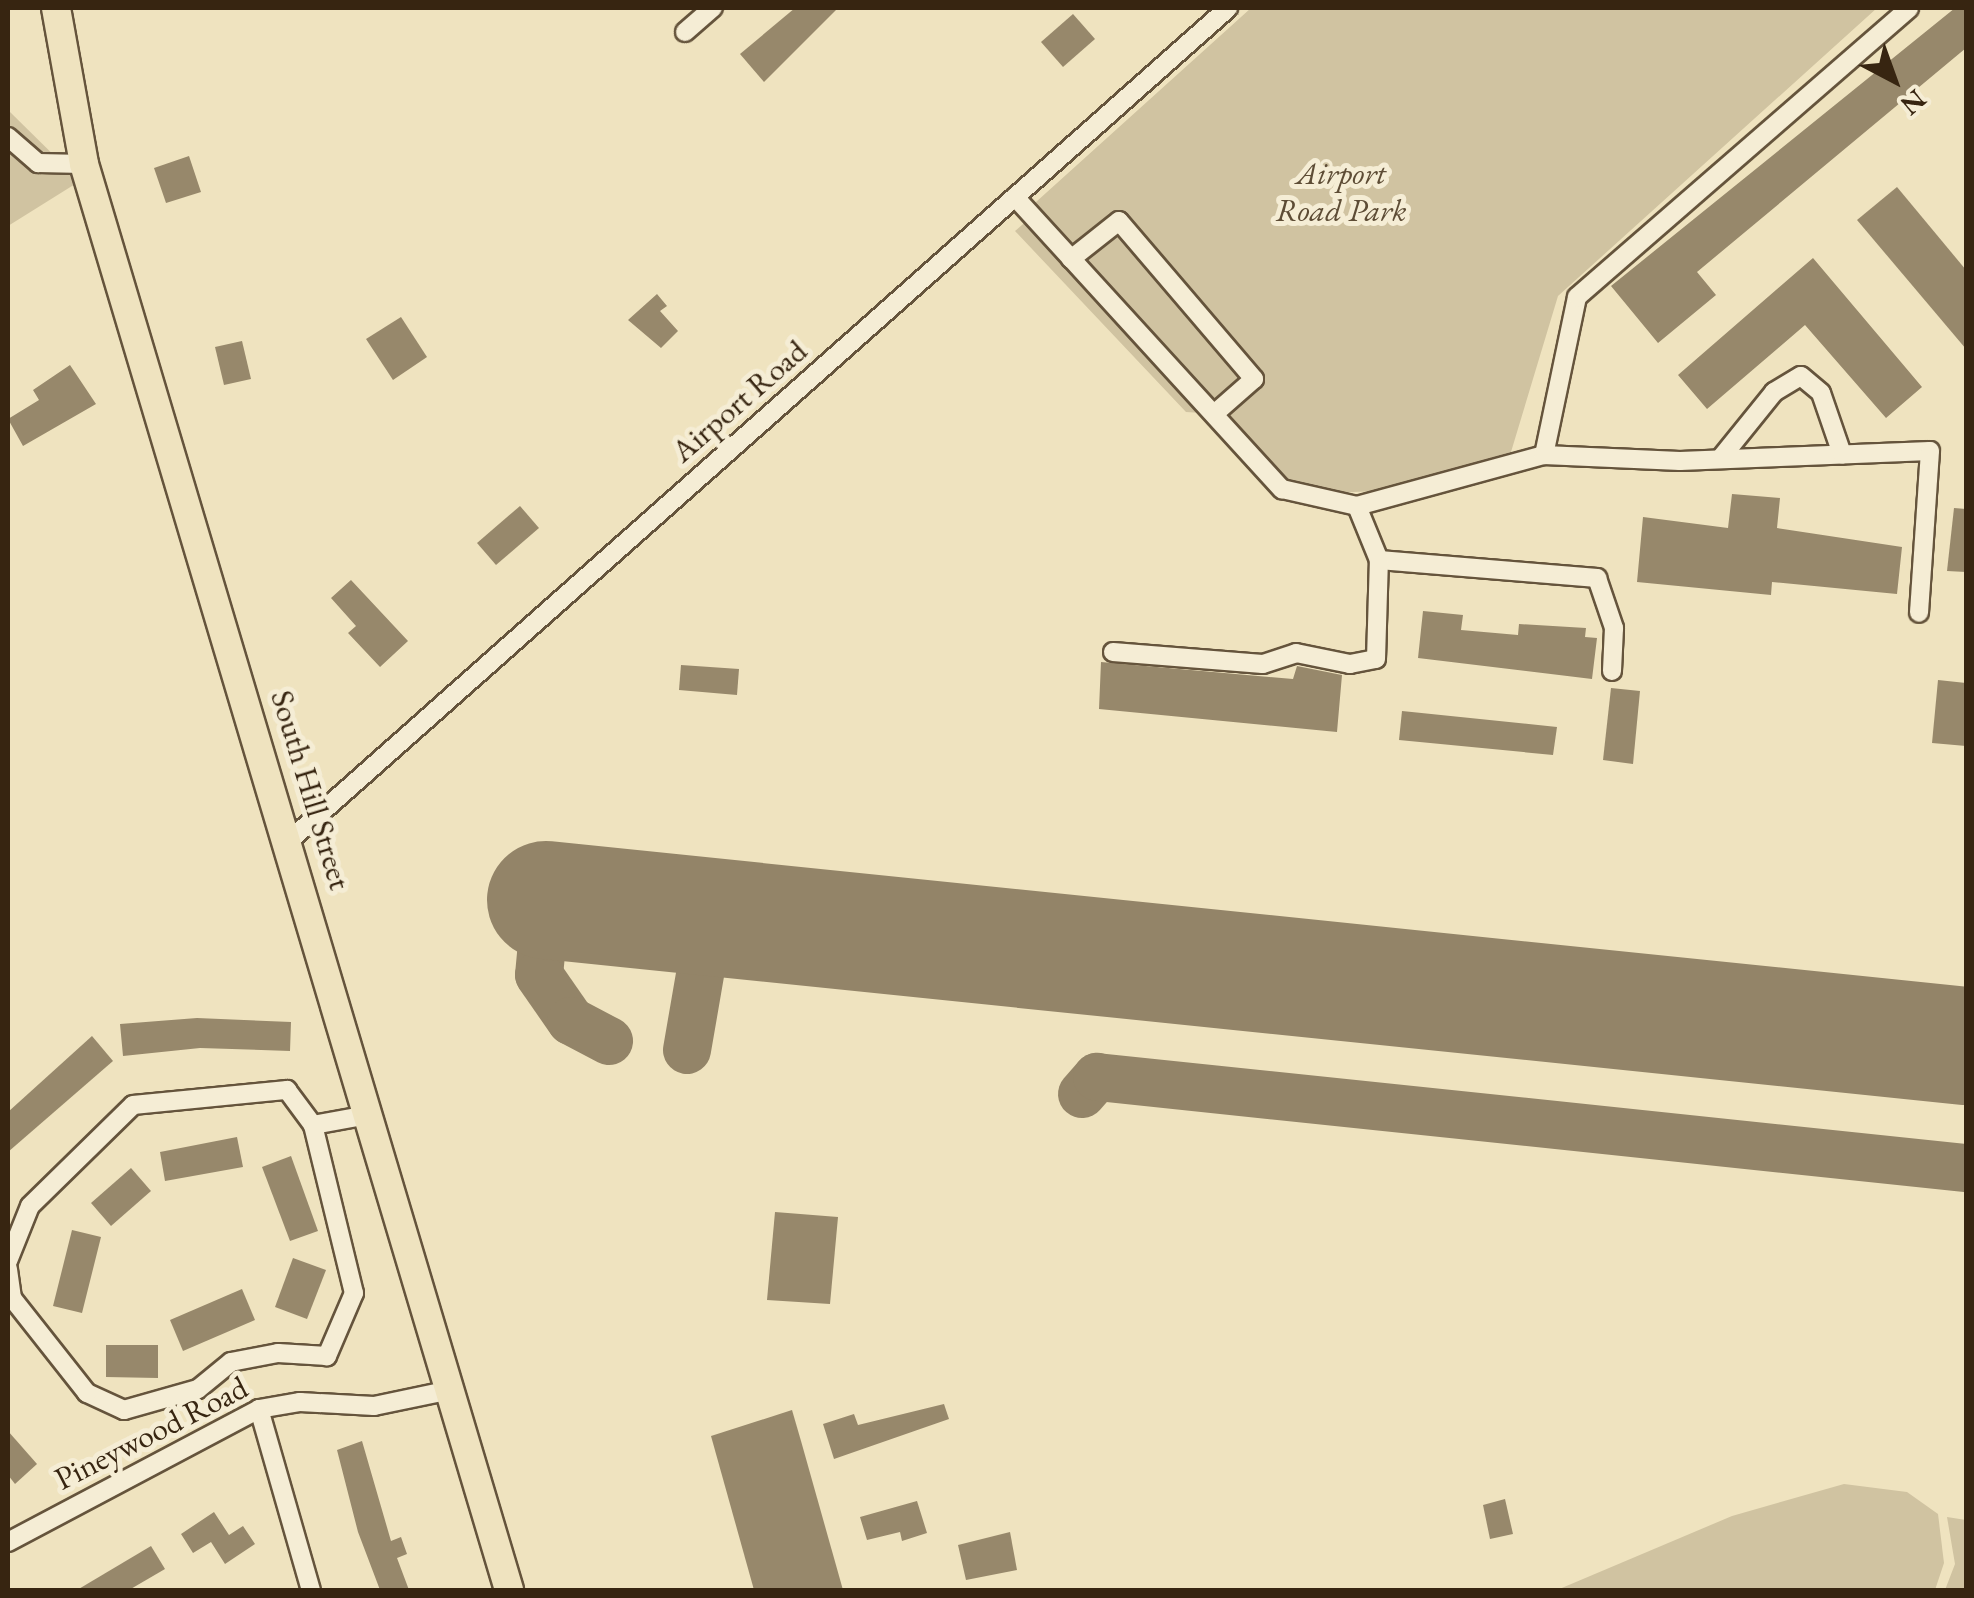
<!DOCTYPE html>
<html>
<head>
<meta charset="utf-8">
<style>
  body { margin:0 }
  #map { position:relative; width:1974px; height:1598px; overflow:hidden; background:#efe3bf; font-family:"EB Garamond",serif }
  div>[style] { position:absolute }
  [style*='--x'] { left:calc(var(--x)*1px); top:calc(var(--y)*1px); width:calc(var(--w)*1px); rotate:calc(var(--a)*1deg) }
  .green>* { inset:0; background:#d0c3a1 }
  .taxiway>* { height:48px; margin:-24px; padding:0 24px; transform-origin:24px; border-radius:24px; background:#938468 }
  .runway>* { height:118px; margin:-59px; padding:0 59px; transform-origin:59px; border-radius:59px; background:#938468 }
  .building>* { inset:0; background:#97886b }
  .roads { filter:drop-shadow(2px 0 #65543c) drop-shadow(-2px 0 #65543c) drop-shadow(0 2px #65543c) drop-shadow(0 -2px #65543c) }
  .minor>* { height:18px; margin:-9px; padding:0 9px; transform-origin:9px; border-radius:9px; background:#f5edd5 }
  .primary>* { height:28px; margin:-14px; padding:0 14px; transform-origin:14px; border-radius:14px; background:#efe3bf }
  span { translate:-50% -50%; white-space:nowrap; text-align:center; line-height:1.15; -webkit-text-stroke:10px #f5edd5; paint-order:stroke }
  .park-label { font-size:32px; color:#5d4c35; font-style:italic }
  .street-label { font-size:32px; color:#372511 }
  .frame { position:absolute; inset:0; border:10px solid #372511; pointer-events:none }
  .north { position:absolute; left:1844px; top:30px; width:100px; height:100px; -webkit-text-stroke:8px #f5edd5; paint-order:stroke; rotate:139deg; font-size:28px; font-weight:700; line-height:40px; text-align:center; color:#372511 }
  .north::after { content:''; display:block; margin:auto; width:35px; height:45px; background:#372511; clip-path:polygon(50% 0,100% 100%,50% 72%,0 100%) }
</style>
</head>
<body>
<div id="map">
  <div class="green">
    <div style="clip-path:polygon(1251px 8px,1877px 8px,1558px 296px,1511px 452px,1378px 491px,1304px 494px,1234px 449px,1202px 413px,1186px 412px,1015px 231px,1031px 217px,1026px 211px)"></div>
    <div style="clip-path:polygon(8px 110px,80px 181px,8px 226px)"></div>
    <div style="clip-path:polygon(1844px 1484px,1907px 1492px,1938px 1514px,1944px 1563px,1935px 1590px,1557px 1590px,1732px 1516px)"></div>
    <div style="clip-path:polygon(1947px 1517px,1966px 1520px,1966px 1590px,1945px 1590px,1955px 1564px)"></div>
  </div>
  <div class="taxiway">
    <div style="--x:546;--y:900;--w:75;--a:95.3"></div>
    <div style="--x:539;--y:975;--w:56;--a:55.2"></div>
    <div style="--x:571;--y:1021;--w:43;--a:27.8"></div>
    <div style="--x:687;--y:1050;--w:135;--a:-80.2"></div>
    <div style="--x:1082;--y:1094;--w:23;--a:-49"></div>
    <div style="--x:1097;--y:1077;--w:874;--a:5.98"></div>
  </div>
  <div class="runway">
    <div style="--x:546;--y:900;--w:1427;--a:5.87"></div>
  </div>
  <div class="building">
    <div style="clip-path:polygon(795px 8px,838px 8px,764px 82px,740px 54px)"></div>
    <div style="clip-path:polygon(1955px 8px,1966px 8px,1966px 48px,1697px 272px,1716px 295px,1658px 343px,1611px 286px)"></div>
    <div style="clip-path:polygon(1073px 14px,1095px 39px,1063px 67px,1041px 42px)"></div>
    <div style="clip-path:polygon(189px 156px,201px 192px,166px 203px,154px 168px)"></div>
    <div style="clip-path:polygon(1897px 187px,1966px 270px,1966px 349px,1857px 220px)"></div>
    <div style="clip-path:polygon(1813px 258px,1922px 387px,1886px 418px,1805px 325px,1707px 409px,1678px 375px)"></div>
    <div style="clip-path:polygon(657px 294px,667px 306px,660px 311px,678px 331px,661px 348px,628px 320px)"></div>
    <div style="clip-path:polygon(401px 317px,427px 357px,393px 380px,366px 339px)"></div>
    <div style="clip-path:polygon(242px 341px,251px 379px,224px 385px,215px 347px)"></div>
    <div style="clip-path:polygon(70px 365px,96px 404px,23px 446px,8px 419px,39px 400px,33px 390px)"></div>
    <div style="clip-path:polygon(1732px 494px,1780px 498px,1777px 528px,1902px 547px,1897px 594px,1772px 582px,1771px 595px,1637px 582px,1643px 517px,1728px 528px)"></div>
    <div style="clip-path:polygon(520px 506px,539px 528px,496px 565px,477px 543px)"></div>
    <div style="clip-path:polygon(1954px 508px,1966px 509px,1966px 572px,1947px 571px)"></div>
    <div style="clip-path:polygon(351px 580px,408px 641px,380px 667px,348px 633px,356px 626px,331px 598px)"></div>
    <div style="clip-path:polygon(1423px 611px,1463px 615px,1461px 630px,1518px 635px,1519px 624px,1586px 628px,1585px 637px,1597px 638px,1592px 679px,1418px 658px)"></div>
    <div style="clip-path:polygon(1101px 662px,1293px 679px,1297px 666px,1342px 675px,1337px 732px,1099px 709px)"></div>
    <div style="clip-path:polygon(681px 665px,739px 669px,737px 695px,679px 690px)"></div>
    <div style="clip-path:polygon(1938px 680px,1966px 683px,1966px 746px,1932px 743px)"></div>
    <div style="clip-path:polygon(1611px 688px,1640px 691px,1633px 764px,1603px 760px)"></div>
    <div style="clip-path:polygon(1402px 711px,1557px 727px,1553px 755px,1399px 740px)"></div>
    <div style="clip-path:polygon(197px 1018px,291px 1022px,290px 1051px,200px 1048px,123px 1056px,120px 1024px)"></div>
    <div style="clip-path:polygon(92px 1036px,113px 1061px,8px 1152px,8px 1112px)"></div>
    <div style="clip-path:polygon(237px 1137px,243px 1167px,165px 1181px,160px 1152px)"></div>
    <div style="clip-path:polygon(291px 1156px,318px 1231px,290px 1241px,262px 1167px)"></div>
    <div style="clip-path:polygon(131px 1168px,151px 1191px,111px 1226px,91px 1203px)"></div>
    <div style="clip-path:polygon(775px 1212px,838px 1217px,830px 1304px,767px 1300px)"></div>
    <div style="clip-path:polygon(72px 1230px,101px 1237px,82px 1313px,53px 1306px)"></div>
    <div style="clip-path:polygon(293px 1258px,326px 1270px,307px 1319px,275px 1307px)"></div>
    <div style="clip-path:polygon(242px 1289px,255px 1320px,183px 1351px,170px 1320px)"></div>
    <div style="clip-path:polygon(106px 1345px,158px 1345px,158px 1378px,106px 1377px)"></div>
    <div style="clip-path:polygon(944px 1404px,949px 1419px,834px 1459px,823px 1424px,854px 1414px,858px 1425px)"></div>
    <div style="clip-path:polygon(792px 1410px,801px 1441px,843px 1590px,754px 1590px,711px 1436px)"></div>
    <div style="clip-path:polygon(8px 1431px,37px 1464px,15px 1484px,8px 1475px)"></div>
    <div style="clip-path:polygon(362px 1441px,391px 1541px,401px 1537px,407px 1554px,397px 1558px,409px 1590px,380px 1590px,358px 1532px,337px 1450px)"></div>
    <div style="clip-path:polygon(1505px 1499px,1513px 1534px,1490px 1539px,1483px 1505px)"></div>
    <div style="clip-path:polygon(917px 1501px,927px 1533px,902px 1541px,900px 1532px,867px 1540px,860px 1517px)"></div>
    <div style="clip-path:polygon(214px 1512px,229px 1535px,243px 1526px,255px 1544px,225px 1564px,211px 1542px,193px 1553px,181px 1534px)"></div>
    <div style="clip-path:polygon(1010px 1532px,1017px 1570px,966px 1580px,958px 1545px)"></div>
    <div style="clip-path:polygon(151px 1546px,165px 1569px,129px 1590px,77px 1590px)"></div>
  </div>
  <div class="roads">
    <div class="minor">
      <div style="--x:685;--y:32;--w:37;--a:-41"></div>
      <div style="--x:8;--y:137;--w:40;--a:41"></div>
      <div style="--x:38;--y:163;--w:46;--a:1.2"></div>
      <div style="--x:1015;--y:197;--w:396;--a:47.6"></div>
      <div style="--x:1282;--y:489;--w:77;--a:12.8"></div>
      <div style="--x:1357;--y:506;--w:194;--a:-15.3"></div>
      <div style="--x:1544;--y:455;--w:161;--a:-78.2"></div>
      <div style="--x:1577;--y:297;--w:440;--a:-41"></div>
      <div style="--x:1071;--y:259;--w:61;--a:-38.4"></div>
      <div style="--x:1119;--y:221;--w:208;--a:49.5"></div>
      <div style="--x:1254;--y:379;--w:53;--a:138.8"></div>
      <div style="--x:1544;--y:455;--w:136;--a:2.5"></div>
      <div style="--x:1680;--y:461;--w:250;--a:-2.3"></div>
      <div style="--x:1930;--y:451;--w:162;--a:93.9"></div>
      <div style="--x:1720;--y:459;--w:86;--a:-51.1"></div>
      <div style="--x:1774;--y:392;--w:31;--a:-31"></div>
      <div style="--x:1801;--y:376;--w:26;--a:40"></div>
      <div style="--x:1821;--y:393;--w:65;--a:71"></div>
      <div style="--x:1379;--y:560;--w:219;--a:4.7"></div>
      <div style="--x:1597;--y:578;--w:53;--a:71.2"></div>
      <div style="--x:1614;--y:628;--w:43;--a:92.7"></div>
      <div style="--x:1113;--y:652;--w:150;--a:4.6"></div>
      <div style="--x:1263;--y:664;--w:35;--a:-18"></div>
      <div style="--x:1296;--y:653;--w:55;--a:11.5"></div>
      <div style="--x:1350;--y:664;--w:26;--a:-11"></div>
      <div style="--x:1376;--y:659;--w:99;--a:-88.3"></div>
      <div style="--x:1379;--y:560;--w:58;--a:-112.2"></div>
      <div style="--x:290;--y:840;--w:1254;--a:-41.57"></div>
      <div style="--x:313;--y:1125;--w:56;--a:-10.3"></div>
      <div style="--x:8;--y:1261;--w:59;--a:-68.2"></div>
      <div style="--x:30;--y:1206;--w:144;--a:-44.4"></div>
      <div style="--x:133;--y:1105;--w:155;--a:-5.6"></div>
      <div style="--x:287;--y:1090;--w:44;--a:53.4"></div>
      <div style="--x:313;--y:1125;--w:173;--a:76.3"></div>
      <div style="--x:354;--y:1293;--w:69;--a:113.2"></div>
      <div style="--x:327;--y:1356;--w:49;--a:-176.5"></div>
      <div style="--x:278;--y:1353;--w:48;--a:169.2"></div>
      <div style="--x:231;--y:1362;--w:43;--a:140.7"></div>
      <div style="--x:198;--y:1389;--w:77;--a:164.2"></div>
      <div style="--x:124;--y:1410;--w:41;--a:-155.3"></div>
      <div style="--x:87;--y:1393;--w:121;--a:-128.3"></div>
      <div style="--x:12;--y:1298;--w:29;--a:-98"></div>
      <div style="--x:259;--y:1409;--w:188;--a:74"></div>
      <div style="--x:8;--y:1542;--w:284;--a:-27.9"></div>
      <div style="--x:259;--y:1409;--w:42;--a:-9.7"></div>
      <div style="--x:300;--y:1402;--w:74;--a:3.1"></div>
      <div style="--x:374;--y:1406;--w:74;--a:-11.8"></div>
    </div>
    <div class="primary">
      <div style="--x:56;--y:8;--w:158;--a:79.8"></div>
      <div style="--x:84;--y:164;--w:1488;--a:73.4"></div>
    </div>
  </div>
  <div class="park-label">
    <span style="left:1341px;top:192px">Airport<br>Road Park</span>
  </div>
  <div class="street-label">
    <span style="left:739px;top:401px;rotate:-41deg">Airport Road</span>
    <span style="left:311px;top:790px;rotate:73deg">South Hill Street</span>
    <span style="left:151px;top:1433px;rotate:-27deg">Pineywood Road</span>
  </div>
  <div class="frame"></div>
  <div class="north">N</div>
</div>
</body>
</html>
